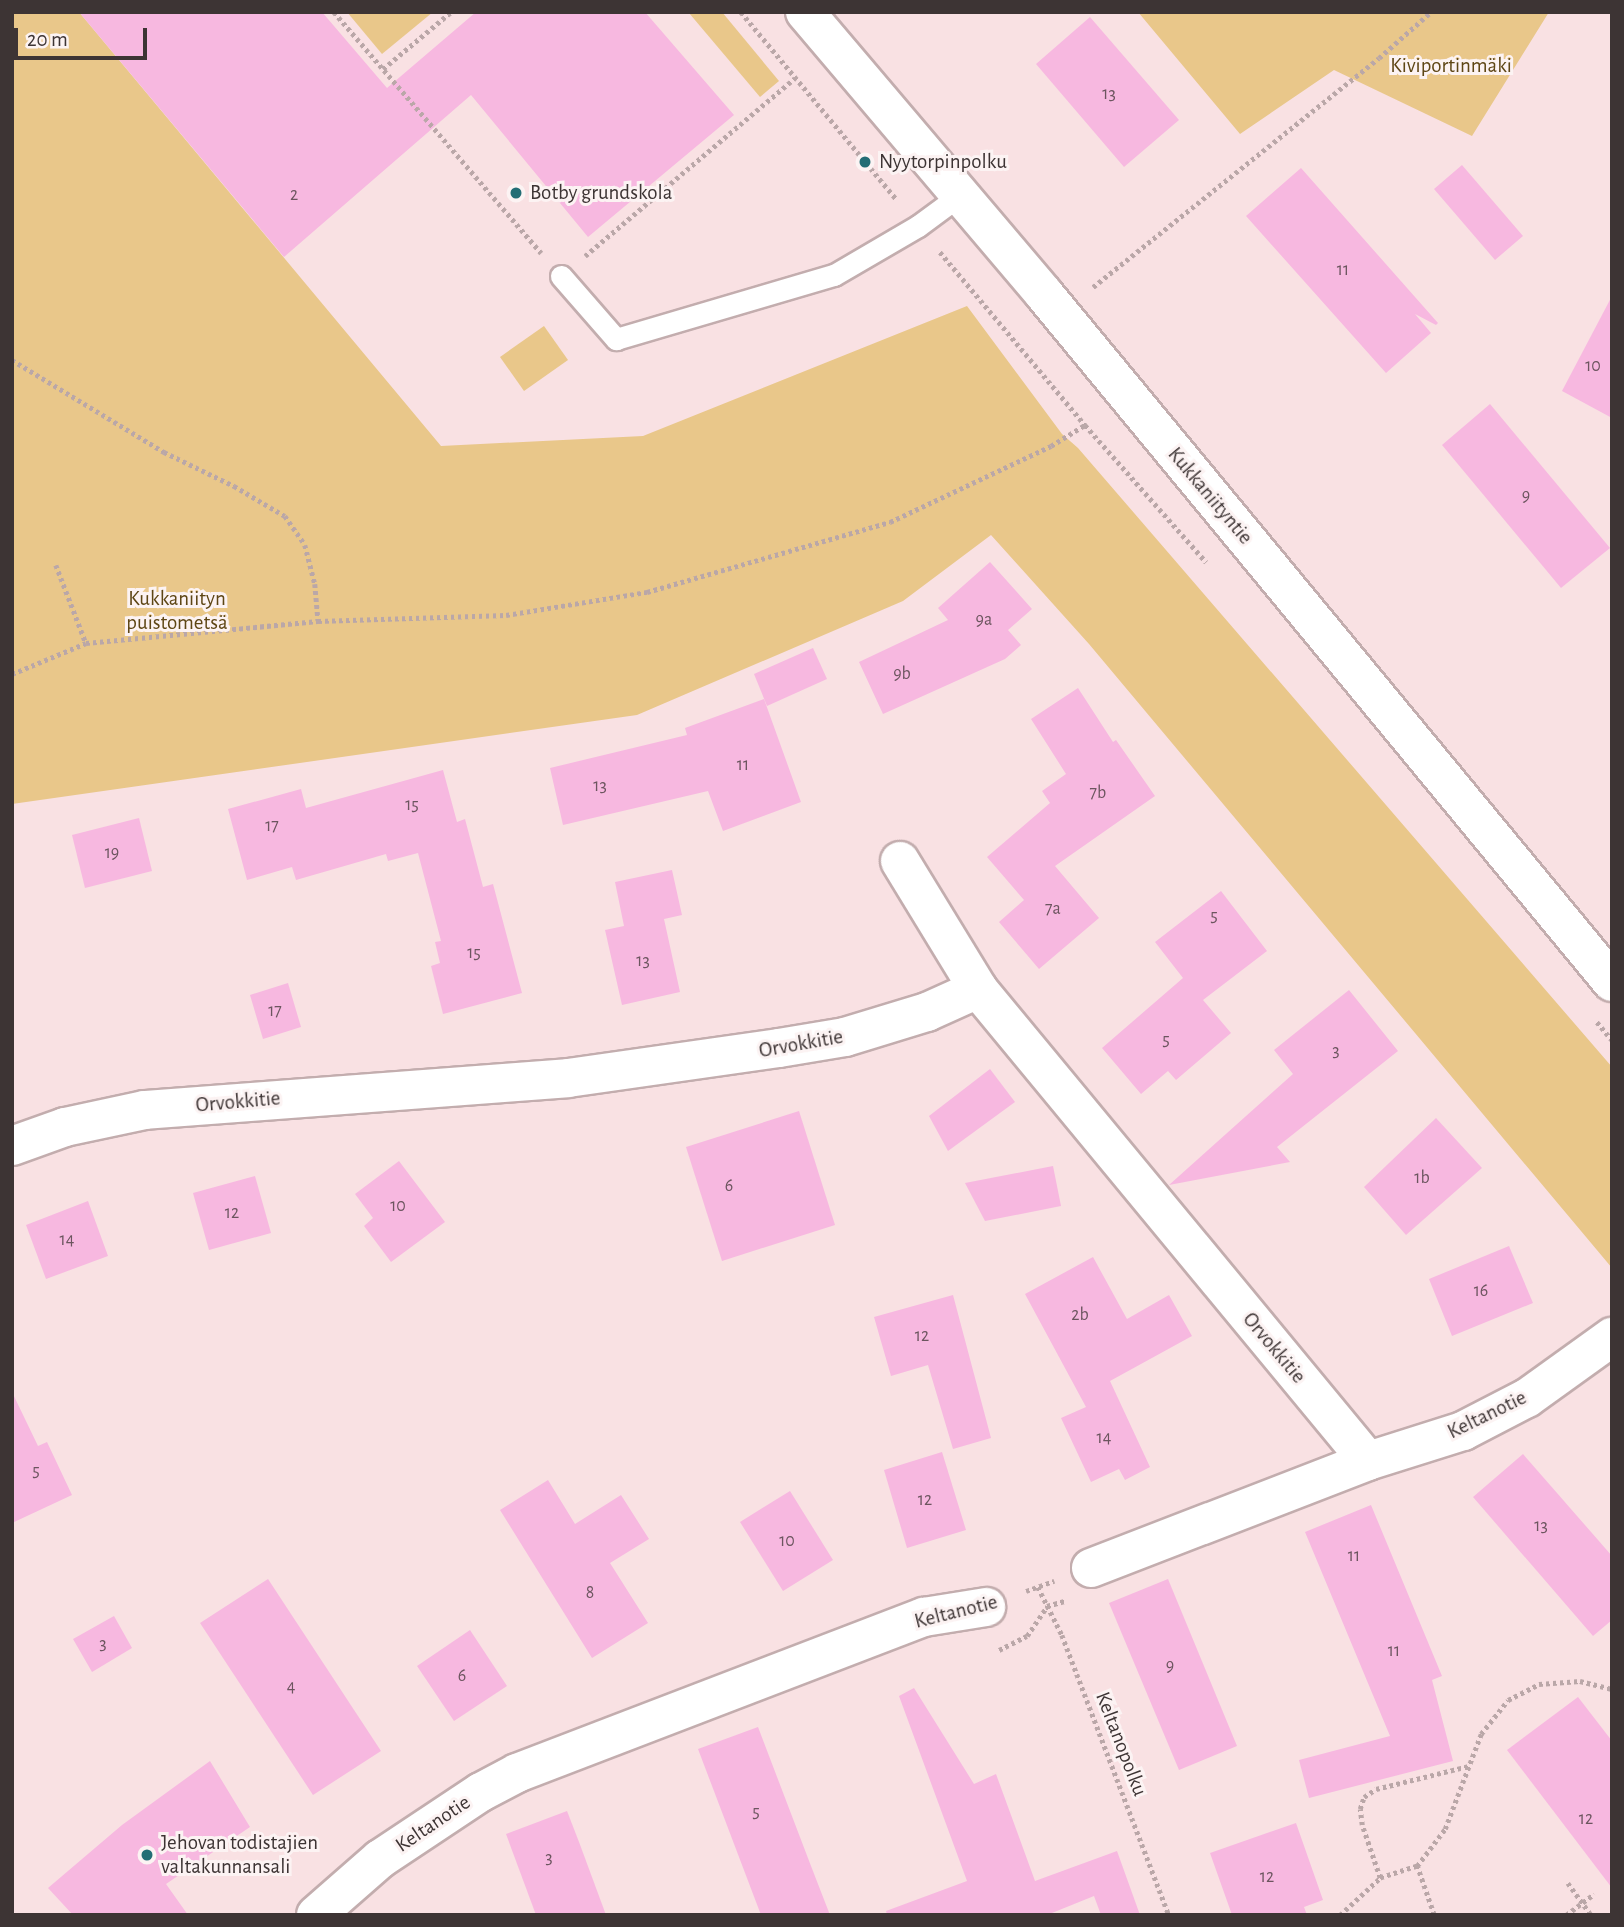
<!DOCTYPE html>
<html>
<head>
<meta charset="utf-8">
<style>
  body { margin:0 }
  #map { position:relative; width:1624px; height:1927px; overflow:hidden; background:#f9e1e3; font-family:"Alegreya Sans",sans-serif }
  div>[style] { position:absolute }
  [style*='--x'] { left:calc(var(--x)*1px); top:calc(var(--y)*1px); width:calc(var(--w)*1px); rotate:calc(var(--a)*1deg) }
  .green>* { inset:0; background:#e9c78a }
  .building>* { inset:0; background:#f7b8e0 }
  .path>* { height:4.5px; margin-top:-2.25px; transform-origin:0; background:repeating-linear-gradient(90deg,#baa7a8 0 3.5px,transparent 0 7px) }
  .roads { filter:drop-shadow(2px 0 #c3adae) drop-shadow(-2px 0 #c3adae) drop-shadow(0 2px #c3adae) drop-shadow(0 -2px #c3adae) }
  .service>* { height:21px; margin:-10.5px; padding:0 10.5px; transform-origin:10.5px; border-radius:10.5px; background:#fff }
  .minor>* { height:38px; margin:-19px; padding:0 19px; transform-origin:19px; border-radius:19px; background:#fff }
  .dots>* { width:19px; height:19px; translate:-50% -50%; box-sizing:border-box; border:4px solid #fcf3f3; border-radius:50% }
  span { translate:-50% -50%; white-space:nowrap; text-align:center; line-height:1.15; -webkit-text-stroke:6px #fcf3f3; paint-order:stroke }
  .number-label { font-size:18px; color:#6c555f }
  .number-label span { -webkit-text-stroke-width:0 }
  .park-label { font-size:21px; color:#5e4615 }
  .poi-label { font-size:21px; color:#3d3434 }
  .left { translate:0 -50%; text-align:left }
  .street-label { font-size:21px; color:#3d3434 }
  .frame { position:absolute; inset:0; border:14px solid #3d3434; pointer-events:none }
  .scale { position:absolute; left:14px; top:28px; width:133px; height:32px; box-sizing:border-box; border:4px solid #3d3434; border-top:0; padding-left:9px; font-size:21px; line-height:24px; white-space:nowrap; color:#3d3434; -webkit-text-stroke:5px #fcf3f3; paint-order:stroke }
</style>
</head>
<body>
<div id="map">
  <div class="green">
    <div style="clip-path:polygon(12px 12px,79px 12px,441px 446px,643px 436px,967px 306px,1062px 434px,1078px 448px,1612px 1067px,1612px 1268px,1089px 644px,991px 535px,903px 601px,637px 715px,12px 804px)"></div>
    <div style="clip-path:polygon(347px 12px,433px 12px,382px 54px)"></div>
    <div style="clip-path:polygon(722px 12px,779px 81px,760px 97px,689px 13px)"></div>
    <div style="clip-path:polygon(1138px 12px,1549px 12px,1472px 136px,1334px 70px,1240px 134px)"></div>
    <div style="clip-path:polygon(544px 326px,568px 360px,524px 391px,500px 357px)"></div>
  </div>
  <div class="building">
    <div style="clip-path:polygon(79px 12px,322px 12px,387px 88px,476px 12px,645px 12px,734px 115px,588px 237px,471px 95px,284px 257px)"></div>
    <div style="clip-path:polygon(1090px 17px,1179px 120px,1124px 167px,1036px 64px)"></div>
    <div style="clip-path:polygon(1462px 165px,1523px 236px,1495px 260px,1434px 189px)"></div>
    <div style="clip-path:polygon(1301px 168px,1438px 323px,1436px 325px,1415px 314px,1431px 333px,1386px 373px,1246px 216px)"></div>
    <div style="clip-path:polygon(1612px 296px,1612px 418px,1562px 391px)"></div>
    <div style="clip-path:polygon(1490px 404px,1610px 548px,1561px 588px,1442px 445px)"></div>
    <div style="clip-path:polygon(990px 562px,1032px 609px,1008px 630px,1021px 645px,1005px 659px,883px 714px,859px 662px,948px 620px,938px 608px)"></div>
    <div style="clip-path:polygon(813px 648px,827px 679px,767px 706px,754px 674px)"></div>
    <div style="clip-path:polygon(1078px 688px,1113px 742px,1116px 740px,1155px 796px,1055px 866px,1099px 918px,1039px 969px,999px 922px,1024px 900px,987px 857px,1050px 803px,1042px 791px,1066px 774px,1031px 719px)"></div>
    <div style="clip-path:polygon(764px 699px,801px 802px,723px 831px,708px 791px,563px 825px,550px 768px,687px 735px,685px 728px)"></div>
    <div style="clip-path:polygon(443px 770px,457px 822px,465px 819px,483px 887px,493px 884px,522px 993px,443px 1014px,431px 966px,440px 963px,435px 942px,441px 941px,418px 853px,388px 861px,386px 854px,296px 880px,292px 867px,247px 880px,228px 809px,301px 789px,306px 808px)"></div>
    <div style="clip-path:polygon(139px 818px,152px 871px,85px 888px,72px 835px)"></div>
    <div style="clip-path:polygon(672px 870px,682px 915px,664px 919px,680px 992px,622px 1005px,605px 930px,624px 926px,615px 882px)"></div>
    <div style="clip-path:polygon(1221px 891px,1267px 951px,1203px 1000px,1231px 1033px,1176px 1080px,1168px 1071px,1141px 1094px,1102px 1048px,1183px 978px,1155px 942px)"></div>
    <div style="clip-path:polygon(288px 983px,301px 1027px,263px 1039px,250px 995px)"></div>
    <div style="clip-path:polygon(1349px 990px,1398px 1051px,1277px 1147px,1290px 1162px,1169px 1185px,1293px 1074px,1274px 1050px)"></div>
    <div style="clip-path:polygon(990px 1069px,1015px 1102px,948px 1151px,929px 1116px)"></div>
    <div style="clip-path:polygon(799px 1111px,835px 1225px,722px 1261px,686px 1147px)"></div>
    <div style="clip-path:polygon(1436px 1118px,1482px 1168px,1406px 1235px,1364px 1187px)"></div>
    <div style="clip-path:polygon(399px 1161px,445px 1222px,391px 1262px,364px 1226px,373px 1218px,355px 1194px)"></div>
    <div style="clip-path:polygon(1053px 1166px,1061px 1206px,985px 1221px,965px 1183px)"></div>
    <div style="clip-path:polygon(255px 1176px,271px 1233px,209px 1250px,193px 1193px)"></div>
    <div style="clip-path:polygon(88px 1201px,108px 1256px,46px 1279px,26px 1225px)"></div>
    <div style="clip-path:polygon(1509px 1246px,1533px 1303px,1452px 1336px,1429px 1279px)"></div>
    <div style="clip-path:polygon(1093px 1257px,1127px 1319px,1169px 1295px,1192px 1336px,1110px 1381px,1150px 1467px,1125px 1480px,1119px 1469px,1091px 1482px,1061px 1418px,1086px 1407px,1025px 1294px)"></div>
    <div style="clip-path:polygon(953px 1295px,991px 1438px,953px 1449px,928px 1365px,891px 1376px,874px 1317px)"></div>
    <div style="clip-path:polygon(12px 1392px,38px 1446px,47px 1442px,72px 1495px,12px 1523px)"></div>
    <div style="clip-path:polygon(942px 1452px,966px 1530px,907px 1548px,884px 1470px)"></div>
    <div style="clip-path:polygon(1523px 1454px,1612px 1556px,1612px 1620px,1593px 1636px,1473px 1497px)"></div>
    <div style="clip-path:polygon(548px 1480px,575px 1524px,621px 1495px,649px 1539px,610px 1563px,648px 1623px,592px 1658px,500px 1510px)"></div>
    <div style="clip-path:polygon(790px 1491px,833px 1560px,783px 1591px,740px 1522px)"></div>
    <div style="clip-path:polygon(1371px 1505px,1442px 1676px,1432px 1680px,1453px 1761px,1309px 1798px,1299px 1760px,1390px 1736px,1305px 1532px)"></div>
    <div style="clip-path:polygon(268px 1579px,381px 1751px,313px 1795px,200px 1623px)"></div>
    <div style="clip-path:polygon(1168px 1579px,1237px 1746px,1179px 1770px,1109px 1603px)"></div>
    <div style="clip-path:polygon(114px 1616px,132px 1648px,92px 1672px,73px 1639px)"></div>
    <div style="clip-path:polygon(470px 1630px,507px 1686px,454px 1721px,417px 1666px)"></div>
    <div style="clip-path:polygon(914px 1688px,974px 1784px,996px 1774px,1035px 1881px,1117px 1851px,1140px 1915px,1101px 1915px,1094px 1896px,1047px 1915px,887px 1915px,886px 1911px,967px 1881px,899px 1696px)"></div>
    <div style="clip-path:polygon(1578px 1697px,1612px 1741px,1612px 1888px,1507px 1750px)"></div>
    <div style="clip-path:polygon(758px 1727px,811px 1866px,830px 1915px,761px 1915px,698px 1749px)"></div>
    <div style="clip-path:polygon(210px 1761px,250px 1827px,166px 1884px,188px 1915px,73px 1915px,48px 1888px,122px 1825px)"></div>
    <div style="clip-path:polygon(567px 1811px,579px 1842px,606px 1915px,536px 1915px,506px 1834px)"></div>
    <div style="clip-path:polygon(1296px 1823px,1323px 1900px,1304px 1907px,1307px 1915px,1232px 1915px,1210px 1853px)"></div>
  </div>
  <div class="path">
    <div style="--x:334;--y:12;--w:318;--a:49.3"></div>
    <div style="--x:741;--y:12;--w:244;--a:50.3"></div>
    <div style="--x:383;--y:69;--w:89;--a:-40"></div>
    <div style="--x:940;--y:252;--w:226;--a:50"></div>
    <div style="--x:1085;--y:425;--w:183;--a:48.5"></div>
    <div style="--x:585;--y:256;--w:275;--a:-40.3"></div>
    <div style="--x:1093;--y:287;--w:366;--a:-38.7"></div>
    <div style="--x:1379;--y:58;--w:69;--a:-41.5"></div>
    <div style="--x:12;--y:360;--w:178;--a:31.2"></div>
    <div style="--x:164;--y:452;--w:78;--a:25.9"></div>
    <div style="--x:234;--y:486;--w:59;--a:30.5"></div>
    <div style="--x:285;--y:516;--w:35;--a:55"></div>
    <div style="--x:305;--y:545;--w:40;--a:75.6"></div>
    <div style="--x:315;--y:584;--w:37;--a:85"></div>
    <div style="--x:56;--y:565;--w:84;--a:69"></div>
    <div style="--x:12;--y:674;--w:80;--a:-22.7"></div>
    <div style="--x:86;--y:643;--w:233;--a:-5.4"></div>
    <div style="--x:318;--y:621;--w:188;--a:-1.8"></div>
    <div style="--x:506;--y:615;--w:143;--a:-9.3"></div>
    <div style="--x:647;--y:592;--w:253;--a:-16.1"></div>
    <div style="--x:890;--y:522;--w:178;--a:-25.3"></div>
    <div style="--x:1051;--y:446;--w:40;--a:-32"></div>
    <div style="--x:1597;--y:1022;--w:23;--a:50"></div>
    <div style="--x:1038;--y:1587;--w:54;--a:63.4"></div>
    <div style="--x:1062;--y:1635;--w:300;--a:69.1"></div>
    <div style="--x:1026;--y:1591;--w:30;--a:-20"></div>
    <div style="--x:999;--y:1650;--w:31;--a:-27"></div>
    <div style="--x:1027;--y:1636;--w:36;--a:-56"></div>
    <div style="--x:1047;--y:1606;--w:19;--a:-16"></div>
    <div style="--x:1417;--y:1866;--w:39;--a:162"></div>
    <div style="--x:1380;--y:1878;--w:56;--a:-108.8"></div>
    <div style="--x:1362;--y:1825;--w:16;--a:-97"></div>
    <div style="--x:1360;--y:1809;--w:13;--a:-72"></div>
    <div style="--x:1364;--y:1797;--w:14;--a:-34"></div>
    <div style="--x:1376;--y:1789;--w:96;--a:-13.9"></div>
    <div style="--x:1568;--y:1883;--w:39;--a:54"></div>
    <div style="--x:1340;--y:1915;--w:54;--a:-42.8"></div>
    <div style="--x:1434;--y:1915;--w:52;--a:-109.1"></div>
    <div style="--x:1417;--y:1866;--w:46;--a:-52.9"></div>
    <div style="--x:1445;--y:1829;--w:102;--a:-69.2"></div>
    <div style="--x:1481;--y:1734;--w:43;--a:-51.5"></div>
    <div style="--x:1508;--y:1700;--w:35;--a:-27"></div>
    <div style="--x:1539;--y:1684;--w:41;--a:-4.2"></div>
    <div style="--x:1580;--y:1681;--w:33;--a:14"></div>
    <div style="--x:1566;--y:1915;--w:35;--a:-37"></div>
  </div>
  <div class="roads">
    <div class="service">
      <div style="--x:561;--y:276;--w:84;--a:48.9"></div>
      <div style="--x:616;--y:339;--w:227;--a:-16.4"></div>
      <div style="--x:834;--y:275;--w:97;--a:-30.3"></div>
      <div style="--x:918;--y:226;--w:52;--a:-36.4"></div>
    </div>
    <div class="minor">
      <div style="--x:805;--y:12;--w:370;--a:49.7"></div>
      <div style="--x:1044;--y:294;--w:892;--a:50.46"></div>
      <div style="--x:900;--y:861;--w:150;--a:58.6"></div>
      <div style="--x:12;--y:1146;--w:56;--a:-19.7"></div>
      <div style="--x:65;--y:1127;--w:82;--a:-12"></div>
      <div style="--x:145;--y:1110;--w:424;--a:-4.3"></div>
      <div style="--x:568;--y:1078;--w:213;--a:-8.1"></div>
      <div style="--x:779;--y:1048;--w:67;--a:-9.5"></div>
      <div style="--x:845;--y:1037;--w:86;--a:-17"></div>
      <div style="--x:927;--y:1012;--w:56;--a:-24.3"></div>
      <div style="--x:978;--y:989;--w:612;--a:50.43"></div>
      <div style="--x:1091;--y:1568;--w:297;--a:-21.1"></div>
      <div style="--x:1368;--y:1461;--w:100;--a:-17.5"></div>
      <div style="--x:1463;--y:1431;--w:72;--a:-27.3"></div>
      <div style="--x:1527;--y:1398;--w:105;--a:-35.7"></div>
      <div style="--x:316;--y:1915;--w:85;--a:-41.2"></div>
      <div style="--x:380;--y:1859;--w:121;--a:-33.6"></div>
      <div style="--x:481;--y:1792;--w:41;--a:-27.8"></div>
      <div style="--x:517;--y:1773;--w:436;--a:-21"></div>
      <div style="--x:924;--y:1617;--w:63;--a:-9.2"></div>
    </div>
  </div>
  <div class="dots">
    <div style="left:865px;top:162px;background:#236d75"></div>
    <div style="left:516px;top:193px;background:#236d75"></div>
    <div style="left:147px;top:1855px;background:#236d75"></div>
  </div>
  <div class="number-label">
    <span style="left:1109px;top:94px">13</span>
    <span style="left:294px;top:195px">2</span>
    <span style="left:1343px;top:270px">11</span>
    <span style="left:1593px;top:366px">10</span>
    <span style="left:1526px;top:496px">9</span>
    <span style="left:984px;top:620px">9a</span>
    <span style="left:902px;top:674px">9b</span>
    <span style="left:743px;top:765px">11</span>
    <span style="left:600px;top:786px">13</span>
    <span style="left:1098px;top:793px">7b</span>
    <span style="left:412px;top:805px">15</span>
    <span style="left:272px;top:826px">17</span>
    <span style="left:112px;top:853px">19</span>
    <span style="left:1053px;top:909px">7a</span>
    <span style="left:1214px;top:916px">5</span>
    <span style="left:474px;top:953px">15</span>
    <span style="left:643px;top:961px">13</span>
    <span style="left:275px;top:1011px">17</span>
    <span style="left:1166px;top:1040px">5</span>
    <span style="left:1336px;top:1051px">3</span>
    <span style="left:1422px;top:1178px">1b</span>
    <span style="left:729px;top:1186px">6</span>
    <span style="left:398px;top:1206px">10</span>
    <span style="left:232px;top:1213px">12</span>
    <span style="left:67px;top:1240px">14</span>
    <span style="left:1481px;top:1291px">16</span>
    <span style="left:1080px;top:1315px">2b</span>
    <span style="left:922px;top:1336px">12</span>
    <span style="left:1104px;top:1438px">14</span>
    <span style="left:36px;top:1471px">5</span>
    <span style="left:925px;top:1500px">12</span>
    <span style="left:1541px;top:1526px">13</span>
    <span style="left:787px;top:1541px">10</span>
    <span style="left:1354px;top:1556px">11</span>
    <span style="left:590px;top:1593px">8</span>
    <span style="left:103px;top:1644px">3</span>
    <span style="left:1394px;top:1651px">11</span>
    <span style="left:1170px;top:1666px">9</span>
    <span style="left:462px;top:1676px">6</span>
    <span style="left:291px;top:1687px">4</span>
    <span style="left:756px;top:1812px">5</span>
    <span style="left:1586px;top:1819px">12</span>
    <span style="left:549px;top:1858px">3</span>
    <span style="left:1267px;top:1877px">12</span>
  </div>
  <div class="park-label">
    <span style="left:1451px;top:66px">Kiviportinmäki</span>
    <span style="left:177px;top:611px">Kukkaniityn<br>puistometsä</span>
  </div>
  <div class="poi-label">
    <span class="left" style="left:879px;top:162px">Nyytorpinpolku</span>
    <span class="left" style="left:530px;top:193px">Botby grundskola</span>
    <span class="left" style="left:161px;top:1855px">Jehovan todistajien<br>valtakunnansali</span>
  </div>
  <div class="street-label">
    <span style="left:1210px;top:496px;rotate:50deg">Kukkaniityntie</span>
    <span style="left:801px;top:1044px;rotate:-10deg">Orvokkitie</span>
    <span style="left:238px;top:1102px;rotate:-5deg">Orvokkitie</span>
    <span style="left:1274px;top:1348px;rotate:50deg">Orvokkitie</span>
    <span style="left:1487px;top:1415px;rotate:-26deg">Keltanotie</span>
    <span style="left:956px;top:1612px;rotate:-14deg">Keltanotie</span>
    <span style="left:1121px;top:1744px;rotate:69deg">Keltanopolku</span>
    <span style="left:433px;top:1824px;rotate:-34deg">Keltanotie</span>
  </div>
  <div class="frame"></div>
  <div class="scale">20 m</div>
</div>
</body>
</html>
